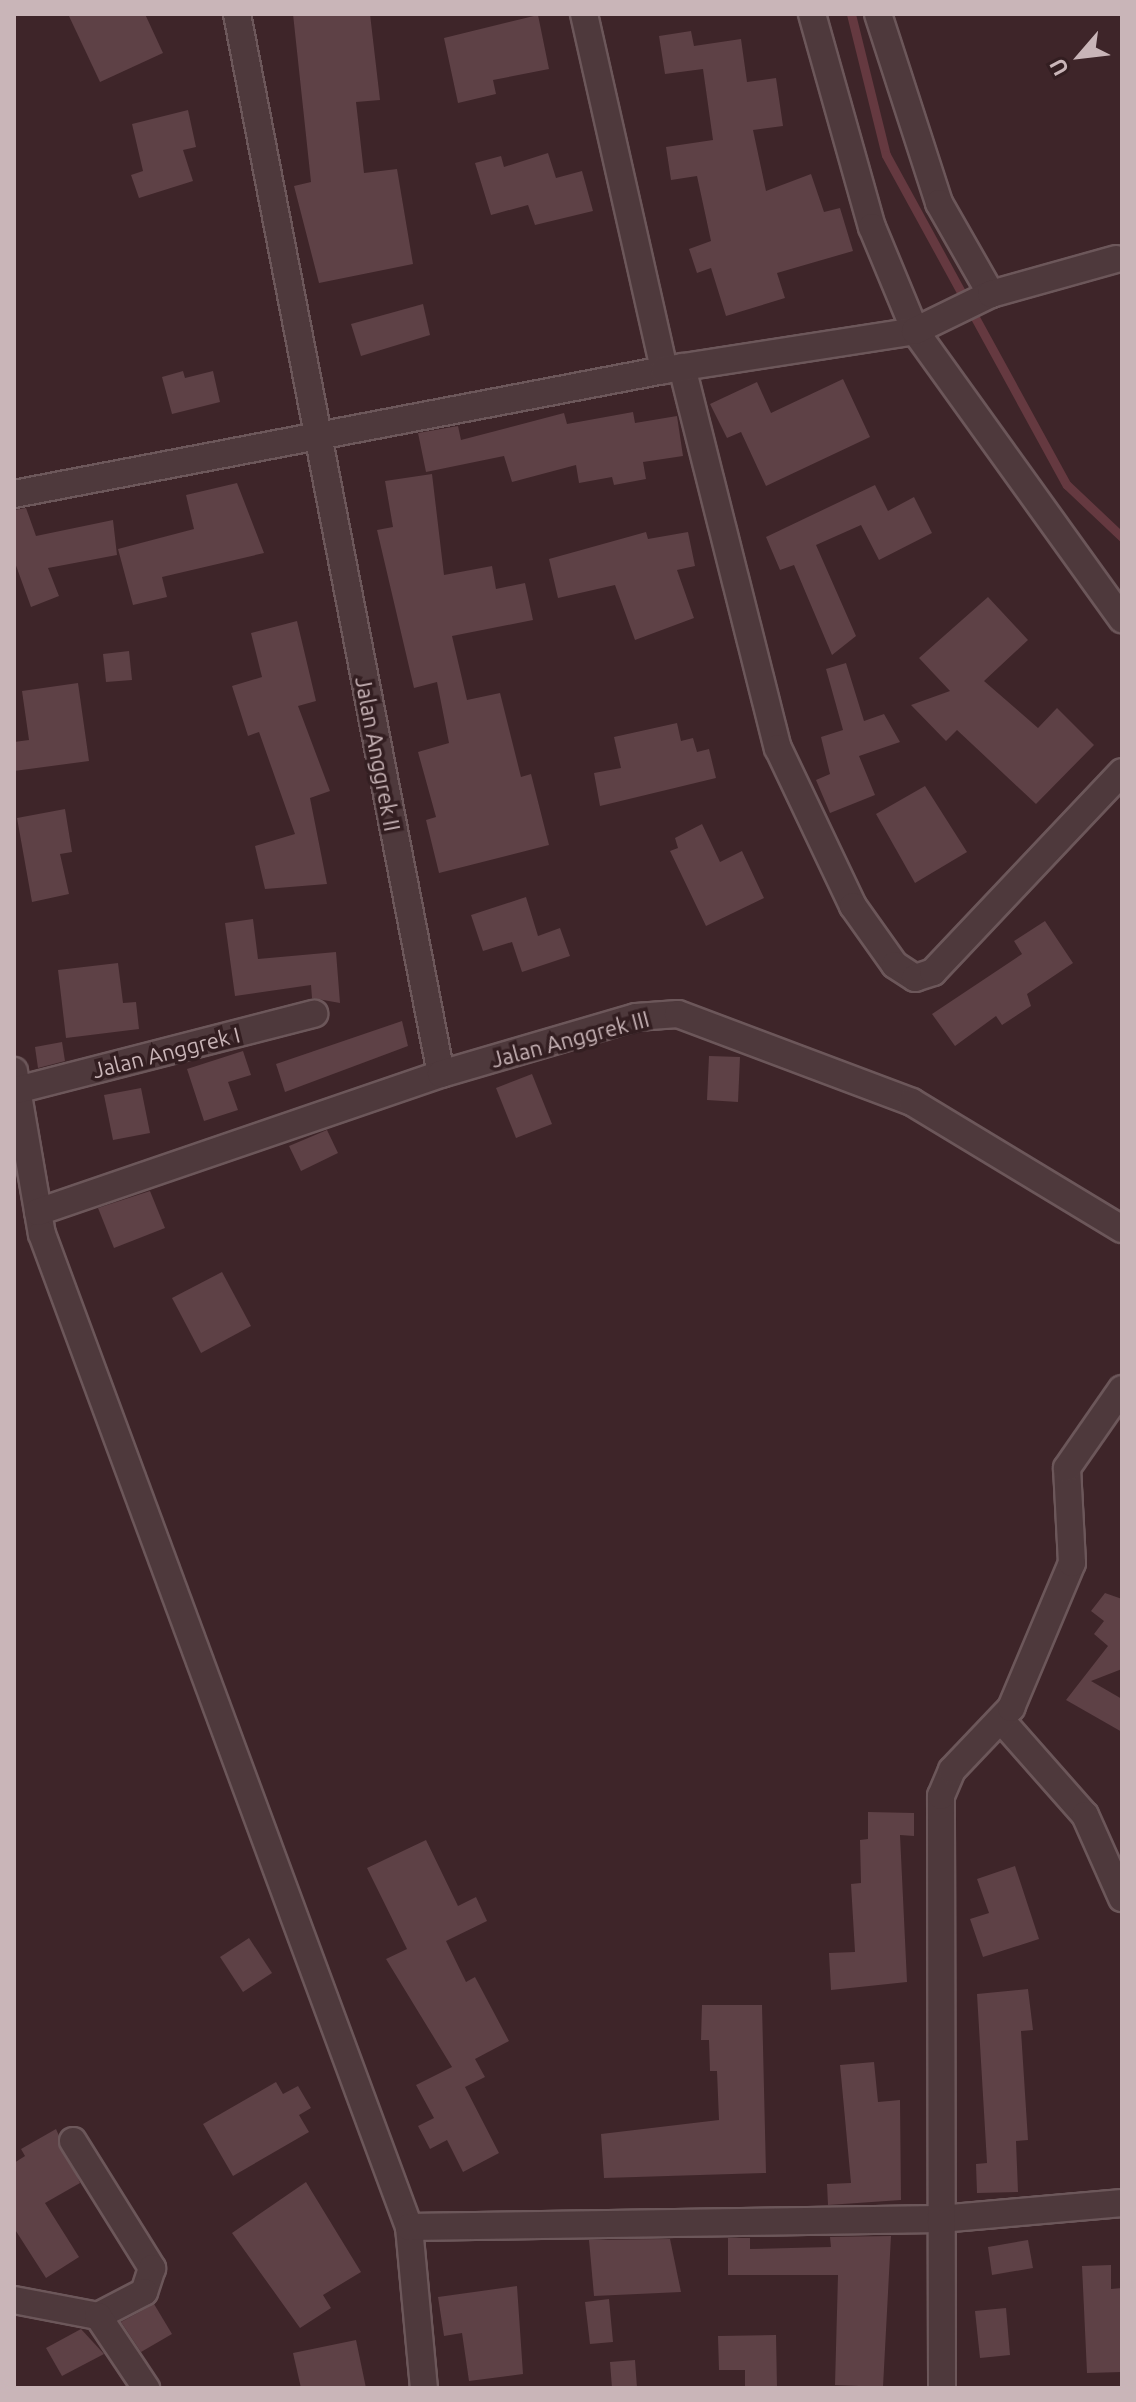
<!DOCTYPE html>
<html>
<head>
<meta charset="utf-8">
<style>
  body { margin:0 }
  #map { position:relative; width:1136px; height:2402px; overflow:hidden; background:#3e2529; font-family:Ubuntu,sans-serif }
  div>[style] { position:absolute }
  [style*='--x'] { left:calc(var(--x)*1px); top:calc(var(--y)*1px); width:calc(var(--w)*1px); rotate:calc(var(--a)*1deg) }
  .stream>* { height:9px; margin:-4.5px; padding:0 4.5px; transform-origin:4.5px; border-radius:4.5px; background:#653940 }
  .building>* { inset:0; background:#5e4146 }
  .roads { filter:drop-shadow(2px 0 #6c575a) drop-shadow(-2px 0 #6c575a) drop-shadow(0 2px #6c575a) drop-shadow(0 -2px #6c575a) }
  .minor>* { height:26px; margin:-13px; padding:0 13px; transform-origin:13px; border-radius:13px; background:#4e393c }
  span { translate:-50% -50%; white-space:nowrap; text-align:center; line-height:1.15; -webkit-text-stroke:7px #331e21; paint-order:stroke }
  .street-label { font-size:22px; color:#c9b5b8 }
  .frame { position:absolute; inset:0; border:16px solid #c9b5b8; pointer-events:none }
  .north { position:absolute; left:1040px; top:16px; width:80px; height:80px; -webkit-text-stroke:6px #331e21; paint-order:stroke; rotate:242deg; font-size:22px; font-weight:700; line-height:32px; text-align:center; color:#c9b5b8 }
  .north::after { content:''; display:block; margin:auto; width:28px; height:36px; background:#c9b5b8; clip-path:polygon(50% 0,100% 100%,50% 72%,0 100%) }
</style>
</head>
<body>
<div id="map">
  <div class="stream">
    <div style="--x:851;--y:14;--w:145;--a:76.1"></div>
    <div style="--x:886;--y:155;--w:376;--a:61.3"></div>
    <div style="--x:1067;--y:485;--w:76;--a:43.4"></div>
  </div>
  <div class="building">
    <div style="clip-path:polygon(68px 14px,145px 14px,163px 53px,100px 82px)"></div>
    <div style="clip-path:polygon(293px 14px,370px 14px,380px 100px,356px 102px,364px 173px,397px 169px,413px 264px,319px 283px,294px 186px,311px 182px)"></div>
    <div style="clip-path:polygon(538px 15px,549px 69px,493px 80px,496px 94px,458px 103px,444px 38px)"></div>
    <div style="clip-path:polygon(691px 31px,694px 46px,741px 39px,747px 82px,776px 78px,783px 126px,753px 130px,766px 191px,811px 174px,824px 212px,840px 208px,853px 251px,777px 273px,785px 298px,726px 316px,711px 268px,697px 273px,689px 249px,711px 241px,697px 176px,671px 180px,666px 147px,713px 140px,703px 69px,665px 74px,659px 36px)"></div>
    <div style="clip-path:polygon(188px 110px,196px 147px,183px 150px,193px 181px,139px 198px,131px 175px,143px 171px,132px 124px)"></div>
    <div style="clip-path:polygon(548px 153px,556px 178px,582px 171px,593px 211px,535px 225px,528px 205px,491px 215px,475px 163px,501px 156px,504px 167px)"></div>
    <div style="clip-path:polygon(423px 304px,430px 335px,361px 356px,351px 324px)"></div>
    <div style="clip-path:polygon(183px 371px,185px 378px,213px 371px,220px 402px,172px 414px,162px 377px)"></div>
    <div style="clip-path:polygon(843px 379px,870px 437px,766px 486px,741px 432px,727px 438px,710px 404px,757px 382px,771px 413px)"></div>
    <div style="clip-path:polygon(633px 412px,635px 423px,677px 416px,683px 456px,643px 462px,646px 479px,614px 485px,612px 477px,579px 483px,576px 465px,512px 482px,504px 456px,426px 472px,418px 433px,458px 426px,461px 440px,564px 413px,567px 424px)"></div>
    <div style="clip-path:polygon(432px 474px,444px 575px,492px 566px,496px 589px,525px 583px,533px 620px,452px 636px,467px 700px,500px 693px,521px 777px,531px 774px,549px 845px,439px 873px,426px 820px,436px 817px,418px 752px,449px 743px,437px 682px,414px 688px,377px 530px,393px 527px,385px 481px)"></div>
    <div style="clip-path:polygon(237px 483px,264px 553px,162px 577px,167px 597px,133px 605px,118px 549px,194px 529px,186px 495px)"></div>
    <div style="clip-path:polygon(875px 485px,888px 511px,914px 497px,932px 533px,879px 560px,861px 525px,816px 545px,856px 636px,832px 655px,794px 565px,780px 570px,766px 537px)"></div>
    <div style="clip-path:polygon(26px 508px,36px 536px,113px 520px,117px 555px,48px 568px,59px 596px,31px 607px,14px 560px,14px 510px)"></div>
    <div style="clip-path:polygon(646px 532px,648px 539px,688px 532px,695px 566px,677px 570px,694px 618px,635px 640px,615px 585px,558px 598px,549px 559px)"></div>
    <div style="clip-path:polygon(988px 597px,1028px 640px,984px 681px,1038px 728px,1057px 708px,1094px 745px,1036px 804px,957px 730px,946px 741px,911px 705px,950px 691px,919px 658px)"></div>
    <div style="clip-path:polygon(297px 621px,316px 701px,298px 706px,330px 791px,310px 798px,327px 884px,265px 889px,255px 846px,295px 834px,259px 732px,248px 736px,232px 686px,262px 677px,251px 633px)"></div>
    <div style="clip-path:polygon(129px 651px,132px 680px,106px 682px,103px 654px)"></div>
    <div style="clip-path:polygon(846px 663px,864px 721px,884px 714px,900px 742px,859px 756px,875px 795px,830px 813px,816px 780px,830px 774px,821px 737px,843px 730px,826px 669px)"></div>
    <div style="clip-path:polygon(78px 683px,89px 761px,14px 771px,14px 742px,29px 740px,22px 691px)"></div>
    <div style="clip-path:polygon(677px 723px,681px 741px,693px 738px,697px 752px,709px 749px,716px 778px,600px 806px,594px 773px,621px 768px,614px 737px)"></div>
    <div style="clip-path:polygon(925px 786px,967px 852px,915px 883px,876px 814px)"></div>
    <div style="clip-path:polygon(65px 809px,72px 852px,60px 854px,69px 894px,32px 902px,17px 818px)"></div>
    <div style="clip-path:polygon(702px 824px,720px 862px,742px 851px,764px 898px,706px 926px,670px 851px,678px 848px,675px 838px)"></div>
    <div style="clip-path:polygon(526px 897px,538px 936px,560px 928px,570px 956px,522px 972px,512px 942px,483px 951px,471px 915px)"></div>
    <div style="clip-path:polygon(253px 919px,258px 959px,336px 952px,340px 1003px,312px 998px,311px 985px,235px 996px,225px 923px)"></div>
    <div style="clip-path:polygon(1045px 921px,1073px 963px,1027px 994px,1031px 1006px,1002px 1025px,996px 1016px,955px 1046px,932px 1014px,1022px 954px,1014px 941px)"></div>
    <div style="clip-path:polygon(118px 963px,123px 1003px,136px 1002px,139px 1029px,66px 1038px,58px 970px)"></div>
    <div style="clip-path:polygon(402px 1021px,408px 1046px,285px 1092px,276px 1064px)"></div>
    <div style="clip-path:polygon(62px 1042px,65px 1061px,38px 1068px,35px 1047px)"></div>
    <div style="clip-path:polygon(243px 1051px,251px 1075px,228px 1082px,238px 1110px,204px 1121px,187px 1069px)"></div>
    <div style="clip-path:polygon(709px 1056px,740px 1057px,738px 1102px,707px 1100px)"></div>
    <div style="clip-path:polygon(532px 1074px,552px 1124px,516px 1138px,496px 1088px)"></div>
    <div style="clip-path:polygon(141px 1088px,150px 1133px,113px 1140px,104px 1095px)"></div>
    <div style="clip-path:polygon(327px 1130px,338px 1153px,301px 1171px,289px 1146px)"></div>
    <div style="clip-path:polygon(150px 1191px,165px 1228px,114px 1248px,98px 1208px)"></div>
    <div style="clip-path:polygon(222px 1272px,251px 1326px,201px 1353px,172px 1298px)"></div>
    <div style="clip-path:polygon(1105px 1593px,1122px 1599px,1122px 1669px,1091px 1681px,1122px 1699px,1122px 1732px,1066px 1700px,1108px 1646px,1094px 1634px,1104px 1621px,1091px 1611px)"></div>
    <div style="clip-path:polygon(868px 1812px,914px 1813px,914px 1836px,900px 1835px,907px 1982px,831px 1990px,829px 1953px,855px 1952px,851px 1884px,861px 1883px,860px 1840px,868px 1839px)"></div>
    <div style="clip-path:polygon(426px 1840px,458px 1906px,476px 1897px,487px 1921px,446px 1941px,466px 1982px,475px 1977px,509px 2041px,475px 2059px,485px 2077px,465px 2087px,499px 2153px,463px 2172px,447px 2140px,430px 2149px,418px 2126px,434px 2118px,416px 2085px,452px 2067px,386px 1959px,407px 1949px,367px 1868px)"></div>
    <div style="clip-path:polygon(1015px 1866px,1039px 1939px,983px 1957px,970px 1919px,989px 1913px,977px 1879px)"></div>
    <div style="clip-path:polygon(249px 1938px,272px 1973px,243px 1992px,220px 1957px)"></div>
    <div style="clip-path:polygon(1028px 1989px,1033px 2030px,1021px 2031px,1028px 2140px,1016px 2141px,1018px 2192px,977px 2193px,976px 2164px,987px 2163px,977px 1994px)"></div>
    <div style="clip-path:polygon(702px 2005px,762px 2005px,766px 2173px,604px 2178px,601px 2134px,719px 2120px,717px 2071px,710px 2071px,709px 2040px,701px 2040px)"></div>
    <div style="clip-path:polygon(874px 2062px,878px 2102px,900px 2100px,901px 2200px,828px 2205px,827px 2184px,851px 2183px,840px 2065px)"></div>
    <div style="clip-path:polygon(276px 2082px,283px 2094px,298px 2086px,311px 2108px,299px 2115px,309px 2132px,233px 2176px,203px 2124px)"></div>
    <div style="clip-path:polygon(56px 2129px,80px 2183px,45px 2203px,79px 2257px,46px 2278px,14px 2228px,14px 2163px,25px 2156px,21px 2149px)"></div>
    <div style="clip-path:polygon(306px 2182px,361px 2272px,323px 2295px,331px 2308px,300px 2328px,232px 2233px)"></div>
    <div style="clip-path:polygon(891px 2236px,883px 2387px,835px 2385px,838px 2275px,728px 2275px,728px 2238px,750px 2238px,750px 2249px,831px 2247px,830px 2237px)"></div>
    <div style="clip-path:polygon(670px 2239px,681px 2292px,594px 2296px,589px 2240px)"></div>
    <div style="clip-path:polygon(1028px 2240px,1033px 2268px,992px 2275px,988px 2247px)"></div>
    <div style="clip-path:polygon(1111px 2265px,1111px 2289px,1122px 2288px,1122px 2372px,1087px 2373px,1082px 2266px)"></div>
    <div style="clip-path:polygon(517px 2286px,523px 2374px,469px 2381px,462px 2333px,444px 2336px,438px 2297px)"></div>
    <div style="clip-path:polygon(609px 2299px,613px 2342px,590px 2344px,585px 2302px)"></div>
    <div style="clip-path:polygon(154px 2304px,172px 2334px,141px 2352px,121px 2322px)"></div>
    <div style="clip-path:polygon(1006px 2308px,1010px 2355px,980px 2358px,975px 2311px)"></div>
    <div style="clip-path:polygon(81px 2329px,104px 2354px,62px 2376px,46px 2348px)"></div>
    <div style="clip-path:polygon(776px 2335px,777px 2388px,745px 2388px,745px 2370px,719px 2370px,718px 2336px)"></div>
    <div style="clip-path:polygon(356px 2340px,366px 2388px,301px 2388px,293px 2353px)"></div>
    <div style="clip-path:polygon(635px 2360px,637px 2388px,612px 2388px,610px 2362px)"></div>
  </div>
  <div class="roads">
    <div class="minor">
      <div style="--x:237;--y:14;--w:1079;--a:79.11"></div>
      <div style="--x:584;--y:14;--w:365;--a:77.3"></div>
      <div style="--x:812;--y:14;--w:221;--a:74.3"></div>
      <div style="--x:872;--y:227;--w:113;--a:67.5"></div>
      <div style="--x:915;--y:331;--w:355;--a:54.3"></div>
      <div style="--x:878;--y:14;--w:199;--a:72.1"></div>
      <div style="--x:939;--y:203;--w:105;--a:60.3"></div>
      <div style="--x:682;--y:367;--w:393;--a:75.9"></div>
      <div style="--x:778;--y:748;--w:175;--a:64.6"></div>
      <div style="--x:853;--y:906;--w:72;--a:54.6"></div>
      <div style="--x:895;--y:965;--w:24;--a:33"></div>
      <div style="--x:915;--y:978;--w:19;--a:-18"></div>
      <div style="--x:933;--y:972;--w:275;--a:-46.6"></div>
      <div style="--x:14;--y:494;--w:662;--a:-10.8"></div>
      <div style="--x:664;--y:370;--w:254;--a:-8.8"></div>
      <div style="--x:915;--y:331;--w:85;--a:-26"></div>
      <div style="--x:991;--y:294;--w:130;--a:-15.6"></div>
      <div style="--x:14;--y:1071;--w:165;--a:80.3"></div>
      <div style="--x:42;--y:1234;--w:1059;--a:69.72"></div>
      <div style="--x:409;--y:2227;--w:162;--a:84.7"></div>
      <div style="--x:17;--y:1090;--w:307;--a:-14.4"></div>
      <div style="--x:38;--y:1212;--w:426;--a:-18.9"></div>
      <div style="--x:441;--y:1074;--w:203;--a:-16.3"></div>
      <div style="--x:636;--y:1017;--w:42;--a:-4.1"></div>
      <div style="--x:678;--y:1014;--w:250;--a:20.6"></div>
      <div style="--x:912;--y:1102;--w:245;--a:31.2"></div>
      <div style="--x:1002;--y:1721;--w:125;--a:48.6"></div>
      <div style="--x:1085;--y:1815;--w:91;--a:66"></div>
      <div style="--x:73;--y:2141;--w:150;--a:58.1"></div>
      <div style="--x:152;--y:2268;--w:25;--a:108"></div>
      <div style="--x:144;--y:2292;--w:52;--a:152.4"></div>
      <div style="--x:409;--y:2227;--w:531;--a:-0.86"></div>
      <div style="--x:940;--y:2219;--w:183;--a:-5"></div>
      <div style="--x:14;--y:2300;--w:86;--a:10.8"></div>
      <div style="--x:98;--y:2316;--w:87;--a:56.3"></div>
      <div style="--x:942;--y:2388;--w:592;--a:-90.1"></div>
      <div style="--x:941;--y:1796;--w:28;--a:-67"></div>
      <div style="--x:952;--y:1770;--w:86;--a:-46.4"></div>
      <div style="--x:1011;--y:1708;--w:157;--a:-67.2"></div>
      <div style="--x:1072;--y:1563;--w:95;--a:-93"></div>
      <div style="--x:1067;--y:1468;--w:96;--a:-55.2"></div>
    </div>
  </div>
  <div class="street-label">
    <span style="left:378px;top:754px;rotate:79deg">Jalan Anggrek II</span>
    <span style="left:570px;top:1039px;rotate:-15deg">Jalan Anggrek III</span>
    <span style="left:166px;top:1052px;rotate:-14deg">Jalan Anggrek I</span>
  </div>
  <div class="frame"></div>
  <div class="north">U</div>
</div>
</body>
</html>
